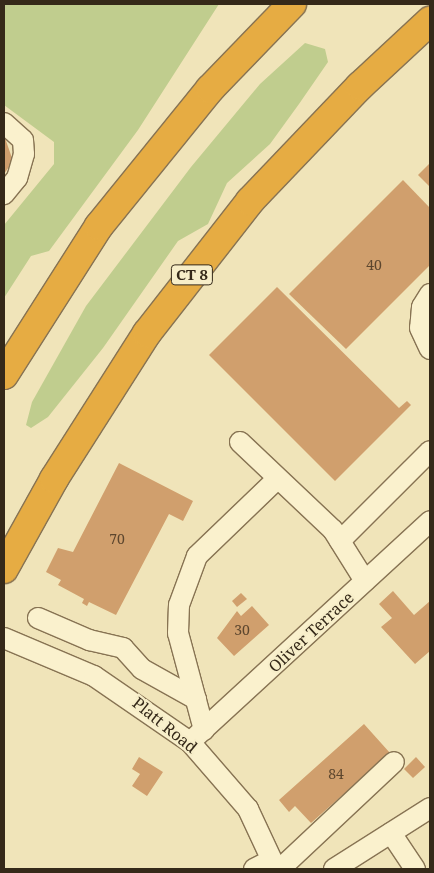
<!DOCTYPE html>
<html>
<head>
<meta charset="utf-8">
<style>
  body { margin:0 }
  #map { position:relative; width:434px; height:873px; overflow:hidden; background:#f0e4b9; font-family:"Noto Serif",serif }
  div>[style] { position:absolute }
  [style*='--x'] { left:calc(var(--x)*1px); top:calc(var(--y)*1px); width:calc(var(--w)*1px); rotate:calc(var(--a)*1deg) }
  .green>* { inset:0; background:#c0cd8e }
  .building>* { inset:0; background:#d09f6d }
  .roads { filter:drop-shadow(1px 0 #877353) drop-shadow(-1px 0 #877353) drop-shadow(0 1px #877353) drop-shadow(0 -1px #877353) }
  .minor>* { height:20px; margin:-10px; padding:0 10px; transform-origin:10px; border-radius:10px; background:#faf1cd }
  .highway>* { height:28px; margin:-14px; padding:0 14px; transform-origin:14px; border-radius:14px; background:#e6ac43 }
  span { translate:-50% -50%; white-space:nowrap; text-align:center; line-height:1.15; -webkit-text-stroke:4.5px #f7eec9; paint-order:stroke }
  .number-label { font-size:14px; color:#5c462e }
  .number-label span { -webkit-text-stroke-width:0 }
  .shield-label span { padding:1px 4px; background:#f7eec9; border:1px solid; border-radius:4px; -webkit-text-stroke-width:0 }
  .shield-label { font-size:15px; color:#352919; font-weight:700 }
  .street-label { font-size:16px; color:#352919 }
  .frame { position:absolute; inset:0; border:5px solid #352919; pointer-events:none }
</style>
</head>
<body>
<div id="map">
  <div class="green">
    <div style="clip-path:polygon(4px 4px,219px 4px,138px 130px,49px 251px,31px 256px,4px 298px,4px 225px,54px 164px,54px 142px,4px 105px)"></div>
    <div style="clip-path:polygon(305px 43px,325px 49px,328px 62px,299px 104px,270px 144px,227px 183px,208px 224px,178px 241px,103px 348px,48px 417px,31px 428px,26px 425px,32px 402px,86px 306px,191px 167px,260px 84px)"></div>
  </div>
  <div class="building">
    <div style="clip-path:polygon(4px 135px,13px 161px,4px 174px)"></div>
    <div style="clip-path:polygon(430px 163px,430px 187px,418px 175px)"></div>
    <div style="clip-path:polygon(403px 180px,430px 208px,430px 265px,346px 349px,289px 294px)"></div>
    <div style="clip-path:polygon(277px 287px,399px 408px,407px 401px,411px 405px,335px 481px,209px 355px)"></div>
    <div style="clip-path:polygon(119px 463px,193px 501px,183px 521px,169px 514px,116px 615px,89px 602px,87px 606px,82px 603px,84px 599px,58px 585px,61px 580px,46px 572px,58px 548px,73px 552px)"></div>
    <div style="clip-path:polygon(393px 591px,414px 615px,430px 601px,430px 651px,415px 664px,381px 627px,392px 618px,379px 604px)"></div>
    <div style="clip-path:polygon(241px 593px,247px 599px,237px 607px,232px 601px)"></div>
    <div style="clip-path:polygon(252px 606px,269px 625px,234px 656px,217px 638px,237px 611px,241px 616px)"></div>
    <div style="clip-path:polygon(364px 724px,390px 753px,311px 823px,295px 806px,289px 812px,279px 800px)"></div>
    <div style="clip-path:polygon(139px 757px,163px 772px,147px 796px,132px 786px,140px 774px,132px 769px)"></div>
    <div style="clip-path:polygon(416px 757px,425px 767px,413px 778px,404px 769px)"></div>
  </div>
  <div class="roads">
    <div class="minor">
      <div style="--x:4;--y:123;--w:25;--a:42"></div>
      <div style="--x:23;--y:140;--w:14;--a:86"></div>
      <div style="--x:24;--y:154;--w:25;--a:106"></div>
      <div style="--x:17;--y:178;--w:21;--a:129"></div>
      <div style="--x:430;--y:294;--w:15;--a:122"></div>
      <div style="--x:422;--y:307;--w:21;--a:95"></div>
      <div style="--x:420;--y:328;--w:23;--a:65"></div>
      <div style="--x:240;--y:442;--w:128;--a:43.4"></div>
      <div style="--x:333;--y:530;--w:60;--a:57.9"></div>
      <div style="--x:340;--y:541;--w:127;--a:-45"></div>
      <div style="--x:38;--y:618;--w:56;--a:23.3"></div>
      <div style="--x:89;--y:640;--w:35;--a:13"></div>
      <div style="--x:123;--y:648;--w:28;--a:48"></div>
      <div style="--x:142;--y:669;--w:62;--a:29.1"></div>
      <div style="--x:4;--y:638;--w:98;--a:22.9"></div>
      <div style="--x:94;--y:676;--w:116;--a:34.5"></div>
      <div style="--x:190;--y:742;--w:89;--a:49.1"></div>
      <div style="--x:248;--y:809;--w:66;--a:65"></div>
      <div style="--x:204;--y:730;--w:100;--a:-105"></div>
      <div style="--x:178;--y:633;--w:28;--a:-88"></div>
      <div style="--x:179;--y:605;--w:52;--a:-69.8"></div>
      <div style="--x:197;--y:556;--w:112;--a:-43.9"></div>
      <div style="--x:190;--y:742;--w:326;--a:-42.6"></div>
      <div style="--x:391;--y:833;--w:43;--a:56.3"></div>
      <div style="--x:254;--y:869;--w:20;--a:-27"></div>
      <div style="--x:280;--y:869;--w:156;--a:-43.2"></div>
      <div style="--x:334;--y:869;--w:114;--a:-32.4"></div>
    </div>
    <div class="highway">
      <div style="--x:4;--y:375;--w:177;--a:-57.5"></div>
      <div style="--x:99;--y:226;--w:176;--a:-51"></div>
      <div style="--x:210;--y:89;--w:118;--a:-46"></div>
      <div style="--x:4;--y:569;--w:103;--a:-60.9"></div>
      <div style="--x:54;--y:479;--w:173;--a:-57.5"></div>
      <div style="--x:147;--y:333;--w:167;--a:-52"></div>
      <div style="--x:250;--y:201;--w:159;--a:-46.3"></div>
      <div style="--x:360;--y:86;--w:96;--a:-42.9"></div>
    </div>
  </div>
  <div class="number-label">
    <span style="left:374px;top:265px">40</span>
    <span style="left:117px;top:539px">70</span>
    <span style="left:242px;top:630px">30</span>
    <span style="left:336px;top:774px">84</span>
  </div>
  <div class="shield-label">
    <span style="left:192px;top:275px">CT 8</span>
  </div>
  <div class="street-label">
    <span style="left:311px;top:632px;rotate:-43deg">Oliver Terrace</span>
    <span style="left:165px;top:725px;rotate:39deg">Platt Road</span>
  </div>
  <div class="frame"></div>
</div>
</body>
</html>
